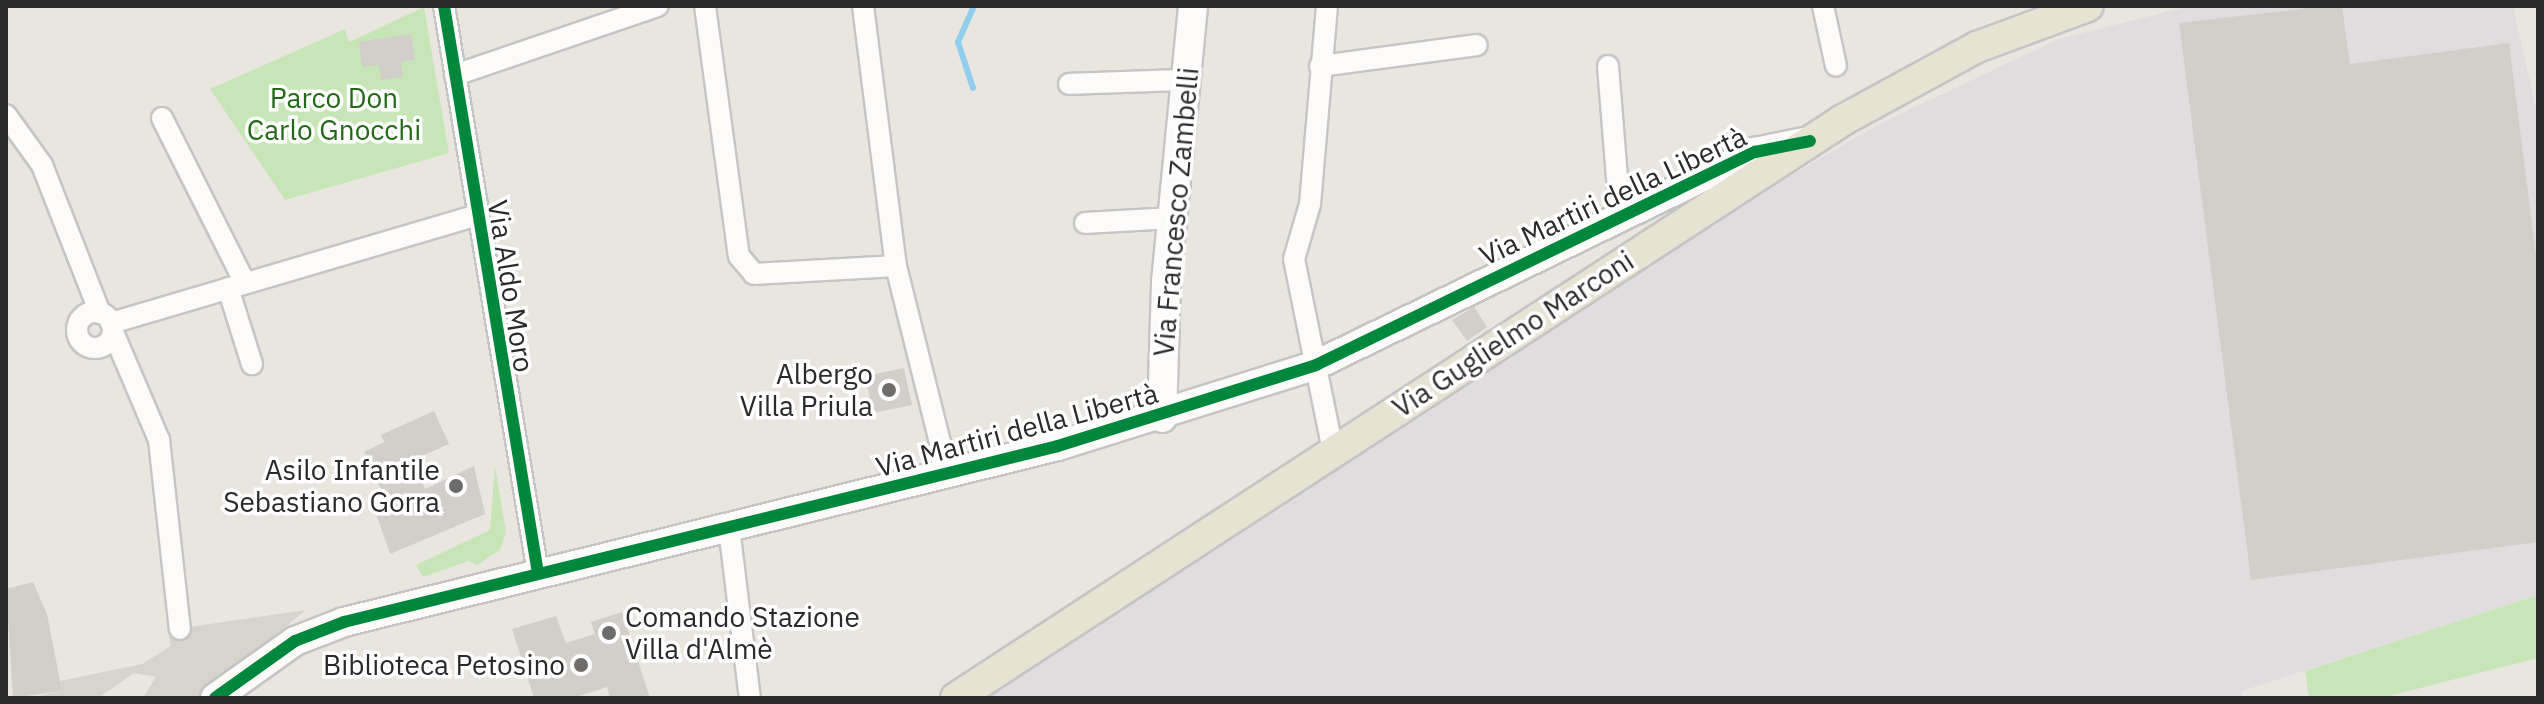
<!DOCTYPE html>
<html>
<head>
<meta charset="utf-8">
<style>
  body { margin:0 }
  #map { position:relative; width:2544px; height:704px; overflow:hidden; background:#e9e6e0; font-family:"IBM Plex Sans",sans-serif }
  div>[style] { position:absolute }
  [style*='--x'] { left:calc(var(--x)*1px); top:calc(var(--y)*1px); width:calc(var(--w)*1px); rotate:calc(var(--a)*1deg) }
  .industrial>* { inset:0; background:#e0dddf }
  .green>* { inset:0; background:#c7e6b7 }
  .plaza>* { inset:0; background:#d7d4ce }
  .stream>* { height:6px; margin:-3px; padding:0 3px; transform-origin:3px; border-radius:3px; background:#91ceed }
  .building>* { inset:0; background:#d2cfcb }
  .roads { filter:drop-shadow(2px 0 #c6c5c6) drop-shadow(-2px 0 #c6c5c6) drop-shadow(0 2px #c6c5c6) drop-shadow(0 -2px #c6c5c6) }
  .street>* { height:20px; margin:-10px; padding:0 10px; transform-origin:10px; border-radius:10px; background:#fcfbfa }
  .street>.ring { margin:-10px; padding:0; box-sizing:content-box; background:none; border:20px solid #fcfbfa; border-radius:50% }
  .secondary>* { height:28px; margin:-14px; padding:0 14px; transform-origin:14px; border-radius:14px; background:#fcfbfa }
  .primary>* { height:30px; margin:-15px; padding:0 15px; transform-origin:15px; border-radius:15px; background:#e7e3d2 }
  .cycleway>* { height:12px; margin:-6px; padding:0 6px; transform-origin:6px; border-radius:6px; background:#00873e }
  .dots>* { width:22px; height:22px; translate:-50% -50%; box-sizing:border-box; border:4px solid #fff; border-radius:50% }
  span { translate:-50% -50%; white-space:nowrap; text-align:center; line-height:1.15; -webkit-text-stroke:7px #fff; paint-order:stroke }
  .park-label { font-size:28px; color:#226a17 }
  .street-label { font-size:28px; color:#2a2a2a }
  .poi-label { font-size:28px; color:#2a2a2a }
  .right { translate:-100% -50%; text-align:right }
  .left { translate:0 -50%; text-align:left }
  .frame { position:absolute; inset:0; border:8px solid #2a2a2a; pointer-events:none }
</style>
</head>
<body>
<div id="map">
  <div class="industrial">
    <div style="clip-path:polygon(2190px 6px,2513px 6px,2538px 118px,2538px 595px,2242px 691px,2242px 698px,983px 698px,1716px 219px,1883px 122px,2059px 39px)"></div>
  </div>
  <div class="green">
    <div style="clip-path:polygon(424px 7px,449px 153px,285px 200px,210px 89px,345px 29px,349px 42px)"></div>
    <div style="clip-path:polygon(495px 466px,506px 532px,500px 550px,477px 565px,469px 561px,423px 577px,416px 565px,490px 530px)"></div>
    <div style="clip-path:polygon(2538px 595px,2538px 658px,2381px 698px,2309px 698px,2305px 671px)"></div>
  </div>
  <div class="plaza">
    <div style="clip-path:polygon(306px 610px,197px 698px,143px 698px,156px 677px,134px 673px,98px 698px,30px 698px,61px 691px,60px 681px,142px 664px,171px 646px,169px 637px,182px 628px)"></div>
  </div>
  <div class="stream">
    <div style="--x:973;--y:88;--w:48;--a:-108.1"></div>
    <div style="--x:958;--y:42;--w:39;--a:-66"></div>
  </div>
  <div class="building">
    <div style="clip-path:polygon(2327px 6px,2342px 6px,2350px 64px,2509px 43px,2538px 271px,2538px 542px,2251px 580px,2179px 23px)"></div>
    <div style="clip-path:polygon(411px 34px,415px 60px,401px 62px,403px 77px,381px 80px,379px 65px,362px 67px,359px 42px)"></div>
    <div style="clip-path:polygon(1474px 307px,1487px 327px,1467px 341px,1452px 320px)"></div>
    <div style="clip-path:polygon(904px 368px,912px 405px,873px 413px,865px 376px)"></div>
    <div style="clip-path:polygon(434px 411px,449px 444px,413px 460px,425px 489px,474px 466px,485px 514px,390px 554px,375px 511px,388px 505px,364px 452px,384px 442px,381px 435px)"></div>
    <div style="clip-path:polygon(33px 582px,47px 614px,62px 691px,13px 698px,6px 589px)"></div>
    <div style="clip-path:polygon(622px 612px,650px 698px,610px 698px,607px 687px,573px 698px,534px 698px,512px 629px,556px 616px,566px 643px,595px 634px,591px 622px)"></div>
  </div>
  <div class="roads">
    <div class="street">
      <div style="--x:444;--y:6;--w:575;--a:80.59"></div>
      <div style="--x:705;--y:6;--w:252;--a:82.3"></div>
      <div style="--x:739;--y:256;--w:23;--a:50"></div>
      <div style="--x:754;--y:274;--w:142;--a:-3.2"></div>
      <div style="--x:863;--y:6;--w:262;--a:82.8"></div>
      <div style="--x:896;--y:266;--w:214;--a:76"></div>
      <div style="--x:1327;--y:6;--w:199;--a:94.9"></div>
      <div style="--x:1310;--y:204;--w:57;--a:106.2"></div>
      <div style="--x:1294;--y:259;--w:196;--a:78.5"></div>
      <div style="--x:1823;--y:6;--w:61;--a:77.8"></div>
      <div style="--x:1320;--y:66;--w:158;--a:-7.6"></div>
      <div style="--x:1608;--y:66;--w:150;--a:85.4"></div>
      <div style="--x:455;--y:75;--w:214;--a:-18.8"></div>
      <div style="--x:1069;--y:84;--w:117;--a:-2"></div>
      <div style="--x:6;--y:115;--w:62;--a:54.2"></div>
      <div style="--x:42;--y:165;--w:159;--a:68.6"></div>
      <div style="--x:162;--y:118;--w:185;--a:63.3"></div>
      <div style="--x:1085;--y:223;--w:87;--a:-3.3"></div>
      <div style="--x:228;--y:288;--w:80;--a:72.5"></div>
      <div class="ring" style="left:77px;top:312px;width:16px;height:16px"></div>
      <div style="--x:111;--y:323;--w:378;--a:-16.4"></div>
      <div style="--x:113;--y:332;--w:117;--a:66.9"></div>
      <div style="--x:159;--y:440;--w:190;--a:83.7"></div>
      <div style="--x:729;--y:528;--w:171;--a:83"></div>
    </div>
    <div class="secondary">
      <div style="--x:1162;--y:418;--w:136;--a:-88.3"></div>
      <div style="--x:1166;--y:282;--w:277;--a:-84.4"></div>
      <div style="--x:215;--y:698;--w:98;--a:-35.5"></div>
      <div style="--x:295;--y:641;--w:53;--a:-21.2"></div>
      <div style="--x:344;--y:622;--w:735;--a:-13.85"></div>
      <div style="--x:1058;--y:446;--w:270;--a:-17.4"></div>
      <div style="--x:1316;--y:365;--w:488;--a:-25.9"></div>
      <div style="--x:1755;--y:152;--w:55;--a:-11.5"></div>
    </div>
    <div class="primary">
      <div style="--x:956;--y:698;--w:1059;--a:-33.09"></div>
      <div style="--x:1843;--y:120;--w:153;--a:-28.6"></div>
      <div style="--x:1977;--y:47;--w:118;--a:-20.3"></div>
    </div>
  </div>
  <div class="cycleway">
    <div style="--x:444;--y:6;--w:575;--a:80.59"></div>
    <div style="--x:215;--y:698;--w:98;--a:-35.5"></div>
    <div style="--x:295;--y:641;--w:53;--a:-21.2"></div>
    <div style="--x:344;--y:622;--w:735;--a:-13.85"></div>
    <div style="--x:1058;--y:446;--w:270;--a:-17.4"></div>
    <div style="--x:1316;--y:365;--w:488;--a:-25.9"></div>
    <div style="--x:1755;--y:152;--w:56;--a:-11.3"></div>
  </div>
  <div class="dots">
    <div style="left:889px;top:390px;background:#6d6c6a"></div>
    <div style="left:456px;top:486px;background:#6d6c6a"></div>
    <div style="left:609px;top:633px;background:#6d6c6a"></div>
    <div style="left:581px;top:665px;background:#6d6c6a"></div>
  </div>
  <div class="park-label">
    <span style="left:334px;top:114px">Parco Don<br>Carlo Gnocchi</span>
  </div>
  <div class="street-label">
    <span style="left:1613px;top:196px;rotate:-25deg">Via Martiri della Libertà</span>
    <span style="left:1176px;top:212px;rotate:-85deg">Via Francesco Zambelli</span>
    <span style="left:511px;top:286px;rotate:81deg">Via Aldo Moro</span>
    <span style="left:1513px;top:334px;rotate:-33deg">Via Guglielmo Marconi</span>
    <span style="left:1017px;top:430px;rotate:-15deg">Via Martiri della Libertà</span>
  </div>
  <div class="poi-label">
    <span class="right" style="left:873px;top:390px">Albergo<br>Villa Priula</span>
    <span class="right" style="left:440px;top:486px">Asilo Infantile<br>Sebastiano Gorra</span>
    <span class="left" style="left:625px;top:633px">Comando Stazione<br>Villa d'Almè</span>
    <span class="right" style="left:565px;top:665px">Biblioteca Petosino</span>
  </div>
  <div class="frame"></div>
</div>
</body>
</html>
